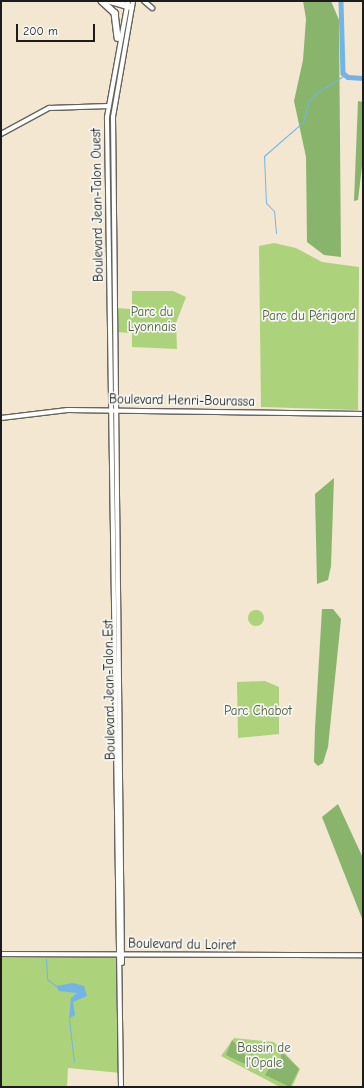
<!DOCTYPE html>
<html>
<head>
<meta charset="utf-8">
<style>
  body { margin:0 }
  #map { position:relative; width:364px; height:1088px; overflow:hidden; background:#f3e7d2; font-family:"Comic Neue",sans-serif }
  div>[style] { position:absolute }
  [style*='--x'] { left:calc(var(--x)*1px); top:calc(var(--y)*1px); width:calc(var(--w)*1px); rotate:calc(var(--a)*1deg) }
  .green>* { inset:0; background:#acd27c }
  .round { border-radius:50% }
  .forest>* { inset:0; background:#89b46c }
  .water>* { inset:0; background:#73b4e7 }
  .stream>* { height:1px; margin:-0.5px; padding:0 0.5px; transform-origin:0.5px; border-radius:0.5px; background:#73b4e7 }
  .river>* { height:4.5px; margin:-2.25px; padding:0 2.25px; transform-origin:2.25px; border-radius:2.25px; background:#73b4e7 }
  .roads { filter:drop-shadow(1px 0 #67635c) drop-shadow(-1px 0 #67635c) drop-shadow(0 1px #67635c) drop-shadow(0 -1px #67635c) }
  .secondary>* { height:4px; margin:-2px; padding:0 2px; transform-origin:2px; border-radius:2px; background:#fff }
  .highway>* { height:5.5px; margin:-2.75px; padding:0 2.75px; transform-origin:2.75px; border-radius:2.75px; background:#fff }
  span { translate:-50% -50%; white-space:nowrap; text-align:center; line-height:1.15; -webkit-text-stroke:3.5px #f6f6f2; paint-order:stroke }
  .street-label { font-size:13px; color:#1c1c1c }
  .park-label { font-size:13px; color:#4e5c3e }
  .frame { position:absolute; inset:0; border:2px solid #1c1c1c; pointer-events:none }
  .scale { position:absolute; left:16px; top:24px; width:79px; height:18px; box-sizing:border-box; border:2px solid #1c1c1c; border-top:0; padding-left:5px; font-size:12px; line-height:14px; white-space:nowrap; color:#1c1c1c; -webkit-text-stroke:3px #f6f6f2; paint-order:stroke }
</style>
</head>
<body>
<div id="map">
  <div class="green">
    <div style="clip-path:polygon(274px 243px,296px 248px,322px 262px,359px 267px,358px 410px,261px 407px,259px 246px)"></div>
    <div style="clip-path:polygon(132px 291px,173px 291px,186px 297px,176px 323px,177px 349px,132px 347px,132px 333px,116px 332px,116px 308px,132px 309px)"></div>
    <div class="round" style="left:248px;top:610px;width:16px;height:16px"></div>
    <div style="clip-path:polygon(265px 681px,279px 687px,279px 734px,238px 738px,237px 682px)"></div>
    <div style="clip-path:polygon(1px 954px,120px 954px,121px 1073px,68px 1068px,67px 1087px,1px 1087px)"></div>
    <div style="clip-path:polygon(234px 1038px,274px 1042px,300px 1069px,292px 1087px,280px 1087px,221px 1056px)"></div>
  </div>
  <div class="forest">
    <div style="clip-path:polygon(303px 1px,331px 1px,339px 20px,341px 257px,324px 255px,307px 242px,306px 157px,294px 101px,303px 60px,306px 19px)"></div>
    <div style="clip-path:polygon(358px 101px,363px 102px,363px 158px,358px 200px,354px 201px)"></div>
    <div style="clip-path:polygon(334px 478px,331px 566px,328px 580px,317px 584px,315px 494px)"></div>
    <div style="clip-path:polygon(322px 609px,333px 609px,341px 619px,328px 747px,323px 763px,318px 766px,314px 762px,315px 728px)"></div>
    <div style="clip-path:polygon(338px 804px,363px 858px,363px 921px,322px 817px)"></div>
    <div style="clip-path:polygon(232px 1040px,246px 1056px,253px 1053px,245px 1064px,226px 1055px)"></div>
    <div style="clip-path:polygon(282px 1052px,299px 1069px,290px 1087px,265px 1075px,269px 1069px,279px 1066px)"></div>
  </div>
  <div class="water">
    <div style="clip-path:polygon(73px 983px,84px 986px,87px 996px,73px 1002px,75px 1015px,69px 1019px,71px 998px,77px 993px,59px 991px,56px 986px)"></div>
  </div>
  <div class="stream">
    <div style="--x:276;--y:233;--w:22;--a:-95"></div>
    <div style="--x:274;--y:211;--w:11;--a:-135"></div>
    <div style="--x:266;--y:203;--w:47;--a:-92.4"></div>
    <div style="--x:264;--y:156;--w:52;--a:-41.1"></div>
    <div style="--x:303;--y:122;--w:22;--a:-74"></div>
    <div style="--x:309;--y:101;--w:11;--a:-49"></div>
    <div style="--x:316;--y:93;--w:34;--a:-32"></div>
    <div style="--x:46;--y:959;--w:20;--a:87"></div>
    <div style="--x:47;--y:979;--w:11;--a:38"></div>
    <div style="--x:69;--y:1019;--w:43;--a:83.4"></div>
  </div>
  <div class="river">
    <div style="--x:341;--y:1;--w:72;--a:88.4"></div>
    <div style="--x:343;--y:73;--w:6;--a:39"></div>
    <div style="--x:348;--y:77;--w:15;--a:4"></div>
  </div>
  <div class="roads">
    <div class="secondary">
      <div style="--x:144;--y:1;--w:11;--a:41"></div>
      <div style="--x:1;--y:134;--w:55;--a:-28.4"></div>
      <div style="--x:49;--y:108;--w:60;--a:-1.9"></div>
      <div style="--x:1;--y:418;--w:67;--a:-6.8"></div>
      <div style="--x:68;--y:410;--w:295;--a:0.8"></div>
      <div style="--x:1;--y:954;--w:362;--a:0.2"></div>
      <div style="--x:122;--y:963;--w:846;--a:-90.61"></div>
      <div style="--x:113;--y:117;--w:118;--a:-80.2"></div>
      <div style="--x:121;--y:1087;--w:970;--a:-90.83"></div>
      <div style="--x:107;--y:117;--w:118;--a:-79.7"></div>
    </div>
    <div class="highway">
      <div style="--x:102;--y:1;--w:18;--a:43"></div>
      <div style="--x:115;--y:13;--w:25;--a:83"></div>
      <div style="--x:110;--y:1;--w:22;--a:16"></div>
    </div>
  </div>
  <div class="street-label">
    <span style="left:98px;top:205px;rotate:-91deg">Boulevard Jean-Talon Ouest</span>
    <span style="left:182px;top:401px;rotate:1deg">Boulevard Henri-Bourassa</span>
    <span style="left:110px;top:690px;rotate:-91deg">Boulevard Jean-Talon Est</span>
    <span style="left:182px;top:945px;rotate:1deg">Boulevard du Loiret</span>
  </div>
  <div class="park-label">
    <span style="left:152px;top:320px">Parc du<br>Lyonnais</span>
    <span style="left:309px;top:316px">Parc du Périgord</span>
    <span style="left:258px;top:711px">Parc Chabot</span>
    <span style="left:264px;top:1056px">Bassin de<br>l'Opale</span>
  </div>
  <div class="frame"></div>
  <div class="scale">200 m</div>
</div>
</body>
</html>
